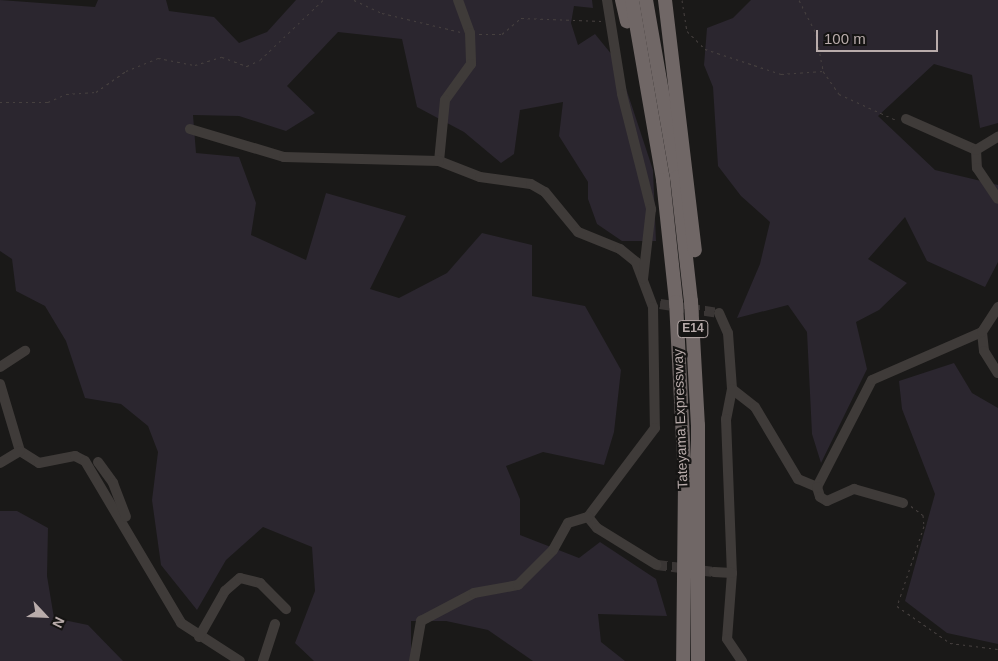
<!DOCTYPE html>
<html>
<head>
<meta charset="utf-8">
<style>
  body { margin:0 }
  #map { position:relative; width:998px; height:661px; overflow:hidden; background:#1a1918; font-family:Arial,sans-serif }
  div>[style] { position:absolute }
  [style*='--x'] { left:calc(var(--x)*1px); top:calc(var(--y)*1px); width:calc(var(--w)*1px); rotate:calc(var(--a)*1deg) }
  .green>* { inset:0; background:#2b262f }
  .minor-tunnel>* { height:10px; margin-top:-5px; transform-origin:0; background:repeating-linear-gradient(90deg,#3a3635 0 10px,transparent 0 15px) }
  .path>* { height:1px; margin-top:-0.5px; transform-origin:0; background:repeating-linear-gradient(90deg,#46403f 0 2.5px,transparent 0 6.5px) }
  .minor>* { height:10px; margin:-5px; padding:0 5px; transform-origin:5px; border-radius:5px; background:#3f3b39 }
  .highway>* { height:14px; margin:-7px; padding:0 7px; transform-origin:7px; border-radius:7px; background:#706766 }
  span { translate:-50% -50%; white-space:nowrap; text-align:center; line-height:1.15; -webkit-text-stroke:4.5px #151413; paint-order:stroke }
  .shield-label span { padding:1px 4px; background:#151413; border:1px solid; border-radius:4px; -webkit-text-stroke-width:0 }
  .shield-label { font-size:12px; color:#b9acab; font-weight:700 }
  .street-label { font-size:14px; color:#b9acab }
  .north { position:absolute; left:20px; top:591px; width:50px; height:50px; -webkit-text-stroke:4px #151413; paint-order:stroke; rotate:115deg; font-size:14px; font-weight:700; line-height:20px; text-align:center; color:#b9acab }
  .north::after { content:''; display:block; margin:auto; width:18px; height:22px; background:#b9acab; clip-path:polygon(50% 0,100% 100%,50% 72%,0 100%) }
  .scale { position:absolute; left:816px; top:30px; width:122px; height:22px; box-sizing:border-box; border:2px solid #b9acab; border-top:0; padding-left:6px; font-size:15px; line-height:18px; white-space:nowrap; color:#b9acab; -webkit-text-stroke:4px #151413; paint-order:stroke }
</style>
</head>
<body>
<div id="map">
  <div class="green">
    <div style="clip-path:polygon(0 0,95px 7px,98px 0,166px 0,169px 11px,214px 17px,239px 43px,267px 32px,296px 0,592px 0,593px 8px,574px 6px,571px 23px,578px 45px,595px 34px,617px 61px,653px 170px,656px 241px,622px 241px,597px 224px,588px 199px,588px 182px,559px 136px,563px 102px,520px 110px,514px 154px,501px 163px,464px 132px,417px 107px,402px 39px,338px 32px,287px 86px,315px 113px,286px 131px,239px 116px,193px 115px,196px 153px,239px 157px,256px 203px,251px 235px,306px 260px,326px 193px,406px 216px,370px 289px,399px 298px,447px 273px,482px 233px,532px 245px,532px 296px,585px 306px,621px 370px,614px 432px,604px 465px,543px 452px,506px 466px,520px 499px,520px 535px,579px 558px,600px 542px,656px 579px,667px 616px,598px 614px,601px 642px,625px 661px,533px 661px,488px 630px,446px 621px,411px 621px,411px 661px,314px 661px,295px 643px,315px 591px,312px 547px,263px 527px,226px 560px,197px 610px,161px 565px,152px 500px,158px 452px,148px 426px,121px 404px,85px 398px,66px 341px,45px 306px,16px 291px,12px 259px,0 251px)"></div>
    <div style="clip-path:polygon(751px 0,998px 0,998px 123px,980px 128px,972px 75px,934px 64px,878px 116px,935px 170px,998px 185px,998px 262px,985px 287px,927px 261px,905px 217px,868px 259px,907px 283px,879px 310px,856px 322px,867px 369px,821px 463px,812px 434px,807px 332px,788px 305px,737px 318px,760px 264px,770px 222px,741px 196px,718px 166px,713px 87px,704px 65px,707px 28px,733px 18px)"></div>
    <div style="clip-path:polygon(954px 363px,972px 393px,998px 408px,998px 644px,947px 633px,905px 601px,935px 494px,902px 409px,899px 381px)"></div>
    <div style="clip-path:polygon(0 511px,17px 511px,48px 528px,47px 576px,54px 618px,88px 625px,123px 661px,0 661px)"></div>
  </div>
  <div class="minor-tunnel">
    <div style="--x:660;--y:304;--w:60;--a:8.7"></div>
    <div style="--x:657;--y:565;--w:57;--a:7"></div>
  </div>
  <div class="path">
    <div style="--x:354;--y:0;--w:31;--a:25"></div>
    <div style="--x:382;--y:13;--w:81;--a:13.5"></div>
    <div style="--x:682;--y:0;--w:31;--a:81"></div>
    <div style="--x:687;--y:31;--w:25;--a:45"></div>
    <div style="--x:705;--y:49;--w:80;--a:18.2"></div>
    <div style="--x:781;--y:74;--w:42;--a:-4.1"></div>
    <div style="--x:799;--y:0;--w:38;--a:63"></div>
    <div style="--x:816;--y:34;--w:38;--a:79"></div>
    <div style="--x:823;--y:71;--w:28;--a:55"></div>
    <div style="--x:839;--y:94;--w:63;--a:24.5"></div>
    <div style="--x:479;--y:34;--w:23;--a:0"></div>
    <div style="--x:502;--y:34;--w:25;--a:-40"></div>
    <div style="--x:521;--y:18;--w:81;--a:2.1"></div>
    <div style="--x:0;--y:102;--w:48;--a:0"></div>
    <div style="--x:48;--y:102;--w:20;--a:-24"></div>
    <div style="--x:66;--y:94;--w:30;--a:-4"></div>
    <div style="--x:96;--y:92;--w:37;--a:-35"></div>
    <div style="--x:126;--y:71;--w:35;--a:-22"></div>
    <div style="--x:158;--y:58;--w:38;--a:11"></div>
    <div style="--x:195;--y:65;--w:28;--a:-17"></div>
    <div style="--x:222;--y:57;--w:27;--a:20"></div>
    <div style="--x:247;--y:66;--w:14;--a:-25"></div>
    <div style="--x:260;--y:60;--w:87;--a:-43.6"></div>
    <div style="--x:911;--y:506;--w:15;--a:37"></div>
    <div style="--x:923;--y:515;--w:11;--a:85"></div>
    <div style="--x:924;--y:526;--w:84;--a:108.6"></div>
    <div style="--x:897;--y:606;--w:65;--a:34.9"></div>
    <div style="--x:950;--y:643;--w:48;--a:7.1"></div>
  </div>
  <div class="minor">
    <div style="--x:458;--y:0;--w:35;--a:70"></div>
    <div style="--x:470;--y:33;--w:31;--a:88"></div>
    <div style="--x:471;--y:64;--w:44;--a:125.8"></div>
    <div style="--x:445;--y:100;--w:61;--a:95.6"></div>
    <div style="--x:439;--y:161;--w:44;--a:21.3"></div>
    <div style="--x:480;--y:177;--w:51;--a:7.8"></div>
    <div style="--x:531;--y:184;--w:16;--a:30"></div>
    <div style="--x:545;--y:192;--w:52;--a:50.5"></div>
    <div style="--x:578;--y:232;--w:45;--a:22"></div>
    <div style="--x:620;--y:249;--w:21;--a:39"></div>
    <div style="--x:636;--y:262;--w:48;--a:69.3"></div>
    <div style="--x:653;--y:307;--w:121;--a:89.1"></div>
    <div style="--x:655;--y:428;--w:111;--a:127"></div>
    <div style="--x:607;--y:0;--w:95;--a:80.9"></div>
    <div style="--x:622;--y:94;--w:119;--a:75.8"></div>
    <div style="--x:651;--y:209;--w:70;--a:96.5"></div>
    <div style="--x:906;--y:119;--w:77;--a:23.9"></div>
    <div style="--x:190;--y:129;--w:98;--a:16.6"></div>
    <div style="--x:284;--y:157;--w:155;--a:1.5"></div>
    <div style="--x:976;--y:150;--w:18;--a:87"></div>
    <div style="--x:977;--y:168;--w:37;--a:56"></div>
    <div style="--x:976;--y:150;--w:26;--a:-31"></div>
    <div style="--x:719;--y:313;--w:22;--a:66"></div>
    <div style="--x:728;--y:333;--w:56;--a:85.9"></div>
    <div style="--x:732;--y:389;--w:31;--a:101"></div>
    <div style="--x:726;--y:419;--w:154;--a:87.8"></div>
    <div style="--x:732;--y:573;--w:66;--a:94.3"></div>
    <div style="--x:727;--y:639;--w:27;--a:56"></div>
    <div style="--x:982;--y:332;--w:19;--a:84"></div>
    <div style="--x:984;--y:351;--w:26;--a:58"></div>
    <div style="--x:0;--y:367;--w:30;--a:-33"></div>
    <div style="--x:0;--y:384;--w:70;--a:73.4"></div>
    <div style="--x:20;--y:451;--w:22;--a:32"></div>
    <div style="--x:39;--y:463;--w:37;--a:-11"></div>
    <div style="--x:75;--y:456;--w:11;--a:27"></div>
    <div style="--x:85;--y:461;--w:188;--a:59.3"></div>
    <div style="--x:181;--y:623;--w:70;--a:32.8"></div>
    <div style="--x:732;--y:389;--w:29;--a:38"></div>
    <div style="--x:755;--y:407;--w:84;--a:59.2"></div>
    <div style="--x:798;--y:479;--w:21;--a:23"></div>
    <div style="--x:98;--y:462;--w:26;--a:54"></div>
    <div style="--x:113;--y:483;--w:36;--a:69"></div>
    <div style="--x:0;--y:463;--w:23;--a:-31"></div>
    <div style="--x:817;--y:487;--w:120;--a:-62.8"></div>
    <div style="--x:872;--y:380;--w:120;--a:-23.6"></div>
    <div style="--x:982;--y:332;--w:30;--a:-57"></div>
    <div style="--x:817;--y:487;--w:10;--a:73"></div>
    <div style="--x:820;--y:497;--w:8;--a:30"></div>
    <div style="--x:827;--y:501;--w:30;--a:-24"></div>
    <div style="--x:854;--y:489;--w:51;--a:15.9"></div>
    <div style="--x:588;--y:517;--w:14;--a:51"></div>
    <div style="--x:597;--y:528;--w:70;--a:31.7"></div>
    <div style="--x:714;--y:572;--w:18;--a:3"></div>
    <div style="--x:199;--y:637;--w:53;--a:-60.5"></div>
    <div style="--x:225;--y:591;--w:20;--a:-41"></div>
    <div style="--x:240;--y:578;--w:21;--a:14"></div>
    <div style="--x:260;--y:583;--w:37;--a:45"></div>
    <div style="--x:263;--y:661;--w:39;--a:-72"></div>
    <div style="--x:414;--y:661;--w:41;--a:-80.1"></div>
    <div style="--x:421;--y:621;--w:60;--a:-27.8"></div>
    <div style="--x:474;--y:593;--w:45;--a:-10.3"></div>
    <div style="--x:518;--y:585;--w:49;--a:-45"></div>
    <div style="--x:553;--y:550;--w:31;--a:-61"></div>
    <div style="--x:568;--y:523;--w:21;--a:-17"></div>
  </div>
  <div class="highway">
    <div style="--x:622;--y:0;--w:22;--a:77"></div>
    <div style="--x:632;--y:0;--w:183;--a:80.2"></div>
    <div style="--x:663;--y:180;--w:123;--a:83.9"></div>
    <div style="--x:676;--y:302;--w:180;--a:87.1"></div>
    <div style="--x:685;--y:482;--w:179;--a:90.6"></div>
    <div style="--x:646;--y:0;--w:180;--a:80.1"></div>
    <div style="--x:677;--y:177;--w:125;--a:83.6"></div>
    <div style="--x:691;--y:301;--w:124;--a:86.8"></div>
    <div style="--x:698;--y:425;--w:236;--a:90"></div>
    <div style="--x:665;--y:0;--w:252;--a:83.2"></div>
  </div>
  <div class="shield-label">
    <span style="left:693px;top:329px">E14</span>
  </div>
  <div class="street-label">
    <span style="left:680px;top:419px;rotate:-92deg">Tateyama Expressway</span>
  </div>
  <div class="north">N</div>
  <div class="scale">100 m</div>
</div>
</body>
</html>
